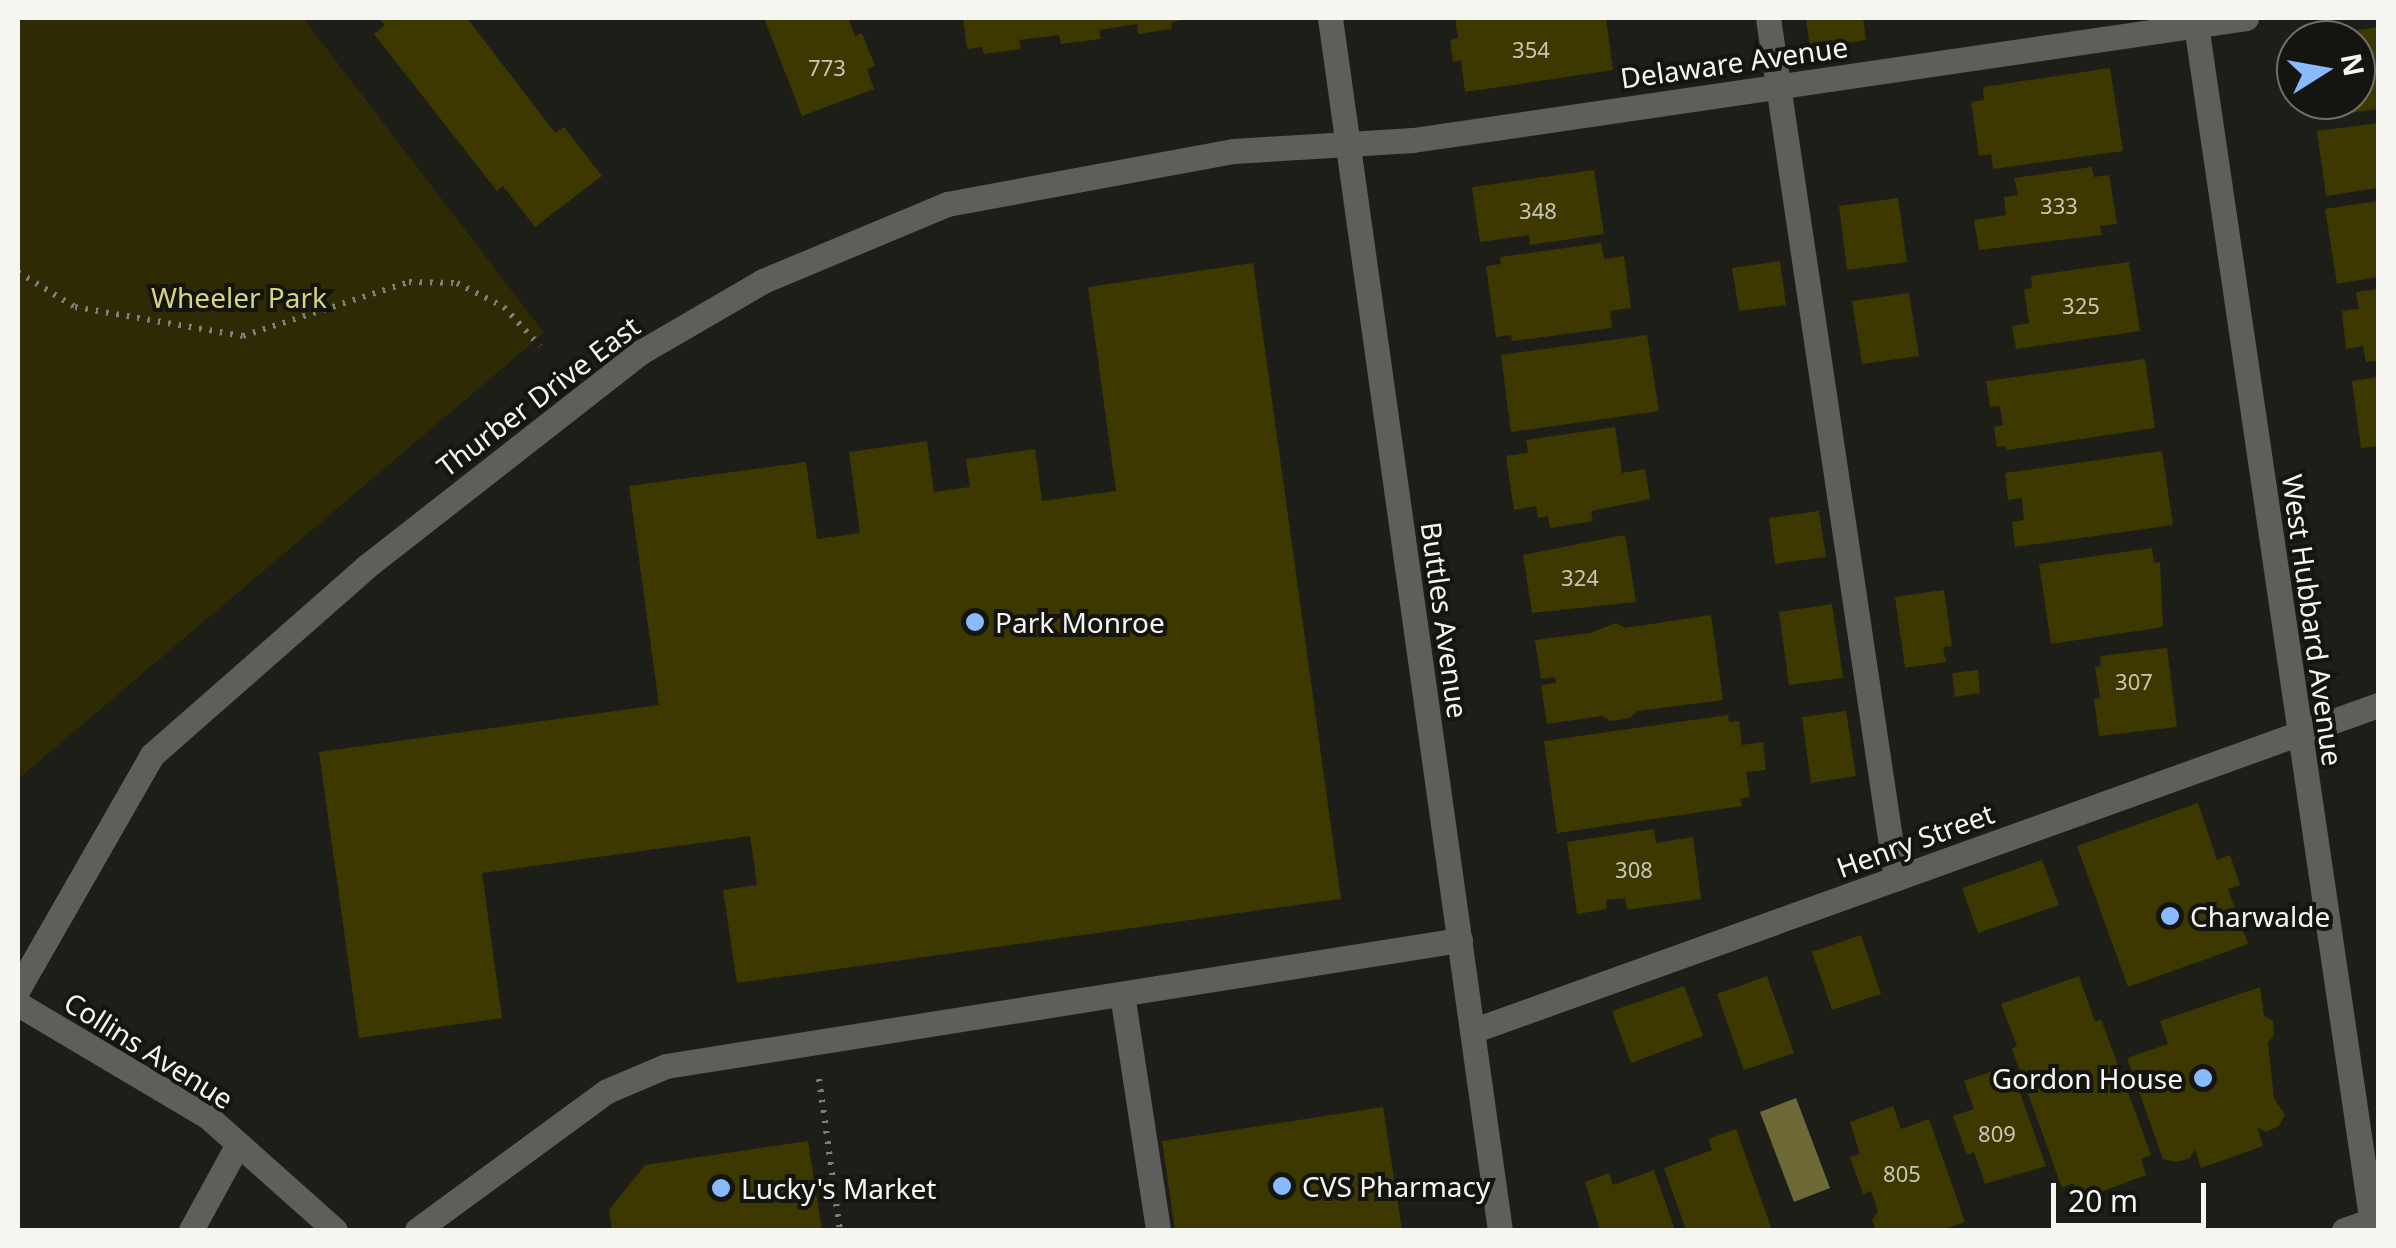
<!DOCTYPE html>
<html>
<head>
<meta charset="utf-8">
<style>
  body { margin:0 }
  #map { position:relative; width:2396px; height:1248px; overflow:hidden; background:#1e1e19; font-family:"Noto Sans",sans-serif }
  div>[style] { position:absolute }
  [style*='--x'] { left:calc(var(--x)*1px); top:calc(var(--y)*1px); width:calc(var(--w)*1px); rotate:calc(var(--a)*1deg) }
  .green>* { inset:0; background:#2e2b04 }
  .water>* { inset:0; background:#6d6a37 }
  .building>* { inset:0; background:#3c3800 }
  .path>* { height:6px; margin-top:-3px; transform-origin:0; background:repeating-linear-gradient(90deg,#7f7f7a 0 2.5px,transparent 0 10.5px) }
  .service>* { height:25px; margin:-12.5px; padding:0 12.5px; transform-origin:12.5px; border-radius:12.5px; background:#5e5e5b }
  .minor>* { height:25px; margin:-12.5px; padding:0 12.5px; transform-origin:12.5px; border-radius:12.5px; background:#5e5e5b }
  .tertiary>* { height:25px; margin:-12.5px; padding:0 12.5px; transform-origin:12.5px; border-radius:12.5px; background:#5e5e5b }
  .dots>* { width:28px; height:28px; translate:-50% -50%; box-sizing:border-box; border:5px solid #151510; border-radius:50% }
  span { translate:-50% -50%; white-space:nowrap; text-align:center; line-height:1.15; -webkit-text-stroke:8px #151510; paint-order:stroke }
  .number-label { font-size:22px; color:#c7c6b6 }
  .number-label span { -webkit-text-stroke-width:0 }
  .street-label { font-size:28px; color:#f5f5f2 }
  .park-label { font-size:28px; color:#d8d383 }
  .poi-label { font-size:28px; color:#f5f5f2 }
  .left { translate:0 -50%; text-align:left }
  .right { translate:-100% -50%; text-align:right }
  .frame { position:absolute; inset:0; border:20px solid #f5f5f2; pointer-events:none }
  .north { position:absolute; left:2276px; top:20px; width:100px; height:100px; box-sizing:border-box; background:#151510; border:2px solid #6f6f6a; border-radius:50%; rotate:79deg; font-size:28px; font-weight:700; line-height:40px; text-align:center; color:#f5f5f2 }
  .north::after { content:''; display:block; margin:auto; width:35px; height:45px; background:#88bafc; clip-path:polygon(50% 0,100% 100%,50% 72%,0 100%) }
  .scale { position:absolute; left:2051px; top:1183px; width:155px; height:45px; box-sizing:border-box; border:5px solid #f5f5f2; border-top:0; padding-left:12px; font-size:30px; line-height:35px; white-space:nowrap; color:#f5f5f2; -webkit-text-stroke:8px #151510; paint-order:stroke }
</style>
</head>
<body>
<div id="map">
  <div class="green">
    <div style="clip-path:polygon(18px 18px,303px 18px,544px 333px,18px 779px)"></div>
  </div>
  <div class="water">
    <div style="clip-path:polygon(1796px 1098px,1830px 1188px,1794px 1202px,1760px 1112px)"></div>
  </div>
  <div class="building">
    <div style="clip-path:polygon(379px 18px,467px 18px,555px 133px,564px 127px,602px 176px,535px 227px,503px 186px,497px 191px,374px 34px,385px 25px)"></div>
    <div style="clip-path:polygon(764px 18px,848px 18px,855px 36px,862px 33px,875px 66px,867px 69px,874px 89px,802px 116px)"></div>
    <div style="clip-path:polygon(963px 18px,1185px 18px,1185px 20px,1171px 22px,1172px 29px,1138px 34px,1137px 24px,1099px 30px,1101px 39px,1061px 44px,1059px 35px,1019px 40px,1021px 49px,984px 54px,982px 47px,967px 49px)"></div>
    <div style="clip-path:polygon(1455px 18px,1606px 18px,1613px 70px,1465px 92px,1461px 60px,1453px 62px,1450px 40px,1458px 38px)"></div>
    <div style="clip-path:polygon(1806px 18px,1863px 18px,1866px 40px,1810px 48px)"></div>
    <div style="clip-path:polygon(2378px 27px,2378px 109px,2333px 115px,2331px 100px,2356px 100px,2356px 40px,2304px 38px)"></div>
    <div style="clip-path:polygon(2110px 68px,2123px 151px,1993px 169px,1991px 154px,1979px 156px,1971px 102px,1984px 100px,1983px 87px)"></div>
    <div style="clip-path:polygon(2378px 123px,2378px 188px,2326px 196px,2317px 131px)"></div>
    <div style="clip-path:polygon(2092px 167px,2094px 177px,2109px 175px,2117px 224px,2100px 226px,2102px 235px,1979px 250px,1974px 220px,2006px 215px,2004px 197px,2018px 195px,2014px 178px)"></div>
    <div style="clip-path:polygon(1594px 170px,1604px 234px,1530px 245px,1529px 235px,1480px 242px,1472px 187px)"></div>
    <div style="clip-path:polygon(1898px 198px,1907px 262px,1847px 270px,1839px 206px)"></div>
    <div style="clip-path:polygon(2378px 201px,2378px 277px,2337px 284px,2325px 209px)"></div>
    <div style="clip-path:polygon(1601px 243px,1604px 259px,1624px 256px,1631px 308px,1610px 311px,1612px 328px,1512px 341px,1511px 335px,1496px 337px,1486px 266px,1501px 264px,1500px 257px)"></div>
    <div style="clip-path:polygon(1780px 261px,1786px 305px,1739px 311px,1732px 268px)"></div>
    <div style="clip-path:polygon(2129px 262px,2140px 331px,2016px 349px,2012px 326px,2029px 323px,2024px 289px,2032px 288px,2031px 276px)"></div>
    <div style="clip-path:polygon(1253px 263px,1341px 899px,737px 983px,723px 890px,757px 885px,750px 836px,482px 873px,502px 1018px,359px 1038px,319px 752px,659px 705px,629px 486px,806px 462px,817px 539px,860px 533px,849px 452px,927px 441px,934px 492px,970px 487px,966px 459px,1035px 449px,1042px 501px,1116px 491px,1088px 287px)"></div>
    <div style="clip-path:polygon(2378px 289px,2378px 361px,2366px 362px,2363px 346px,2346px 349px,2342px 311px,2359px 309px,2356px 292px)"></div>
    <div style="clip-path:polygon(1909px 293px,1919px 356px,1862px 364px,1852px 301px)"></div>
    <div style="clip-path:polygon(1647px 335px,1659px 411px,1511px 432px,1501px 355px)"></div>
    <div style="clip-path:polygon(2145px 359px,2155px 428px,2007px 450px,2006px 446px,1997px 447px,1994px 427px,2003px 425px,2000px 406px,1990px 407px,1986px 381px)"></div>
    <div style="clip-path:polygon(2378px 377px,2378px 446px,2361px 448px,2352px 381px)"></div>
    <div style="clip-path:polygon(1615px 427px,1622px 473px,1645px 469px,1650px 499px,1591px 511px,1593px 521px,1550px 528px,1548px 516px,1538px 518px,1536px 506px,1514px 510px,1506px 456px,1528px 453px,1526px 440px)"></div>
    <div style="clip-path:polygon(2162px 451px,2173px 525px,2015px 547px,2012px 522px,2024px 520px,2022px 498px,2008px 500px,2005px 473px)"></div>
    <div style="clip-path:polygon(1819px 511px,1826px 557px,1775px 564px,1769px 518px)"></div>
    <div style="clip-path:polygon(1625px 535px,1636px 602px,1532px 613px,1523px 555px)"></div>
    <div style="clip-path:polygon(2152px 548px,2154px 563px,2160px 562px,2163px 627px,2051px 644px,2039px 564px)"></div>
    <div style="clip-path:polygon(1944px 590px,1952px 646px,1943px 647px,1946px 662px,1905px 668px,1895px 597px)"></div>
    <div style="clip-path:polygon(1832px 604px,1843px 678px,1789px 685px,1779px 612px)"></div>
    <div style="clip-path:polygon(1711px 615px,1723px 700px,1638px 711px,1630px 718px,1612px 721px,1602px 716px,1547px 724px,1541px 685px,1556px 683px,1555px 677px,1541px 679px,1535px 640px,1590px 633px,1616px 623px,1625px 628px)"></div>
    <div style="clip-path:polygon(2167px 648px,2177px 727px,2099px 736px,2094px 699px,2100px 698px,2095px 667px,2101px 666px,2100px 656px)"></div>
    <div style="clip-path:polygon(1978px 670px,1980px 693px,1955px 697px,1952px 673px)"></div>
    <div style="clip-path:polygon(1846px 711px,1856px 776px,1811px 783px,1802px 717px)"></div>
    <div style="clip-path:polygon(1728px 715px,1729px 722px,1739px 721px,1742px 745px,1763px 742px,1766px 770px,1746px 772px,1750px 797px,1740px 799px,1742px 806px,1557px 833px,1544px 741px)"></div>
    <div style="clip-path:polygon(2198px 803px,2217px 860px,2230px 855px,2240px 885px,2228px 889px,2248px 944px,2128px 987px,2077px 846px)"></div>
    <div style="clip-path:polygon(1654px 829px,1656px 843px,1693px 837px,1701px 899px,1627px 910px,1625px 898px,1606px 900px,1607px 909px,1577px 914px,1567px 842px)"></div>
    <div style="clip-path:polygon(2042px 860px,2059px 905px,1978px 933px,1962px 888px)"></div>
    <div style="clip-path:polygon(1861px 935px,1881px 994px,1832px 1010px,1812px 952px)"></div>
    <div style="clip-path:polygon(1767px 976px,1794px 1053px,1744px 1070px,1717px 994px)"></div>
    <div style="clip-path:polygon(2079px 976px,2095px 1022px,2101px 1019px,2151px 1155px,2141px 1159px,2146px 1175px,2079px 1200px,2073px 1183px,2062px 1188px,2012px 1049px,2017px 1046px,2001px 1004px)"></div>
    <div style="clip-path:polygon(1684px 986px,1703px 1036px,1631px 1063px,1612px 1011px)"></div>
    <div style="clip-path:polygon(2260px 987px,2264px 1016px,2273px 1021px,2274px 1035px,2268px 1043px,2274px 1098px,2285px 1115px,2279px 1126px,2266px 1132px,2257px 1127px,2263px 1146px,2201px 1168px,2195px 1149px,2190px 1158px,2176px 1162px,2163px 1159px,2127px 1058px,2168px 1044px,2160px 1021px)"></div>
    <div style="clip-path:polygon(2010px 1065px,2046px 1166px,1985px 1184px,1974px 1152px,1967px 1155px,1953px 1116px,1974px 1109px,1964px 1081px)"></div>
    <div style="clip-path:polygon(1893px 1106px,1901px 1129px,1929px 1119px,1965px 1222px,1942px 1230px,1876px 1230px,1872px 1220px,1878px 1211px,1871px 1191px,1863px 1194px,1850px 1157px,1860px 1154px,1850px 1122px)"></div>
    <div style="clip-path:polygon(1383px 1107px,1402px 1230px,1175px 1230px,1162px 1141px)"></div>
    <div style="clip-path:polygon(1736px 1129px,1772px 1230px,1686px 1230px,1664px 1168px,1712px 1150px,1708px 1139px)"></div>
    <div style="clip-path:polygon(808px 1141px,822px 1230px,612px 1230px,609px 1210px,645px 1165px)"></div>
    <div style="clip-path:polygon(1654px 1170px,1675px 1230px,1590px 1230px,1599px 1227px,1585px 1182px,1609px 1173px,1613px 1185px)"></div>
  </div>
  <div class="path">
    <div style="--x:18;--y:272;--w:67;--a:31.6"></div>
    <div style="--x:75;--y:307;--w:170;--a:9.8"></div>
    <div style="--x:243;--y:336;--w:175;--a:-18"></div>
    <div style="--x:409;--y:282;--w:48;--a:1.2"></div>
    <div style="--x:457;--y:283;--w:53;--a:27.1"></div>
    <div style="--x:504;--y:307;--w:53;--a:47.3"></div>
    <div style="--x:18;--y:537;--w:3;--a:0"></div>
    <div style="--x:819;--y:1079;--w:152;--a:82.1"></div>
  </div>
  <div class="service">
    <div style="--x:1768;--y:18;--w:870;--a:81.54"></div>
    <div style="--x:1348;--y:144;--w:65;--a:-3.5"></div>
    <div style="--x:1413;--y:140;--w:842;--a:-8.33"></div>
    <div style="--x:1122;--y:994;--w:239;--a:81.3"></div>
    <div style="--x:1472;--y:1031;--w:963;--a:-19.79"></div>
    <div style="--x:191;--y:1230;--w:98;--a:-61.3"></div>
    <div style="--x:417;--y:1230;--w:235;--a:-36.2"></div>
    <div style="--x:607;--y:1091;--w:64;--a:-23"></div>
    <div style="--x:666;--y:1066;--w:804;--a:-9.02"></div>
  </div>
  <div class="minor">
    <div style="--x:1330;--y:18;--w:1224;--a:82.02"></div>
    <div style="--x:2195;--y:18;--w:1225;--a:81.65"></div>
    <div style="--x:18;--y:989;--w:270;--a:-60.2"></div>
    <div style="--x:152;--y:755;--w:286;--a:-41.3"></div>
    <div style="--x:367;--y:566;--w:348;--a:-38"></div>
    <div style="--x:641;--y:352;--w:141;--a:-30.2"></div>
    <div style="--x:763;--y:281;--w:199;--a:-22.7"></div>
    <div style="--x:947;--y:204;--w:291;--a:-10.5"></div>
    <div style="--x:1233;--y:151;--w:115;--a:-3.5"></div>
    <div style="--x:18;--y:1004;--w:220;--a:30.7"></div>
    <div style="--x:207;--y:1116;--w:171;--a:41.7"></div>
  </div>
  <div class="tertiary">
    <div style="--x:2344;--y:1230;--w:36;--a:-19"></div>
  </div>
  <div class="dots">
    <div style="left:975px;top:622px;background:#88bafc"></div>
    <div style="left:2170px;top:916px;background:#88bafc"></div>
    <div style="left:2203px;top:1078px;background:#88bafc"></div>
    <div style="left:1282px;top:1186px;background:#88bafc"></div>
    <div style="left:721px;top:1188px;background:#88bafc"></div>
  </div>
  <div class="number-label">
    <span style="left:1531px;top:50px">354</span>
    <span style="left:827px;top:68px">773</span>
    <span style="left:2059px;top:206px">333</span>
    <span style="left:1538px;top:211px">348</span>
    <span style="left:2081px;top:306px">325</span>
    <span style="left:1580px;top:578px">324</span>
    <span style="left:2134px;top:682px">307</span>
    <span style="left:1634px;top:870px">308</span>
    <span style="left:1997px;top:1134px">809</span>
    <span style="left:1902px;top:1174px">805</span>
  </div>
  <div class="street-label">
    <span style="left:1734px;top:62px;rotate:-8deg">Delaware Avenue</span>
    <span style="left:538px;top:396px;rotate:-37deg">Thurber Drive East</span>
    <span style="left:1445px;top:620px;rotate:82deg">Buttles Avenue</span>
    <span style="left:2313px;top:620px;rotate:82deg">West Hubbard Avenue</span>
    <span style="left:1915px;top:840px;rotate:-20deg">Henry Street</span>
    <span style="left:149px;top:1050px;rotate:32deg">Collins Avenue</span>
  </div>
  <div class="park-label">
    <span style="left:239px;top:297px">Wheeler Park</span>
  </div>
  <div class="poi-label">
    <span class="left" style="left:995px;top:622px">Park Monroe</span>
    <span class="left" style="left:2190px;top:916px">Charwalde</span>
    <span class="right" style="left:2183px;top:1078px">Gordon House</span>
    <span class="left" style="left:1302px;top:1186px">CVS Pharmacy</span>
    <span class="left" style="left:741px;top:1188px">Lucky's Market</span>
  </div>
  <div class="frame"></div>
  <div class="north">N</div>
  <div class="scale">20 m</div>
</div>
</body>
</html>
